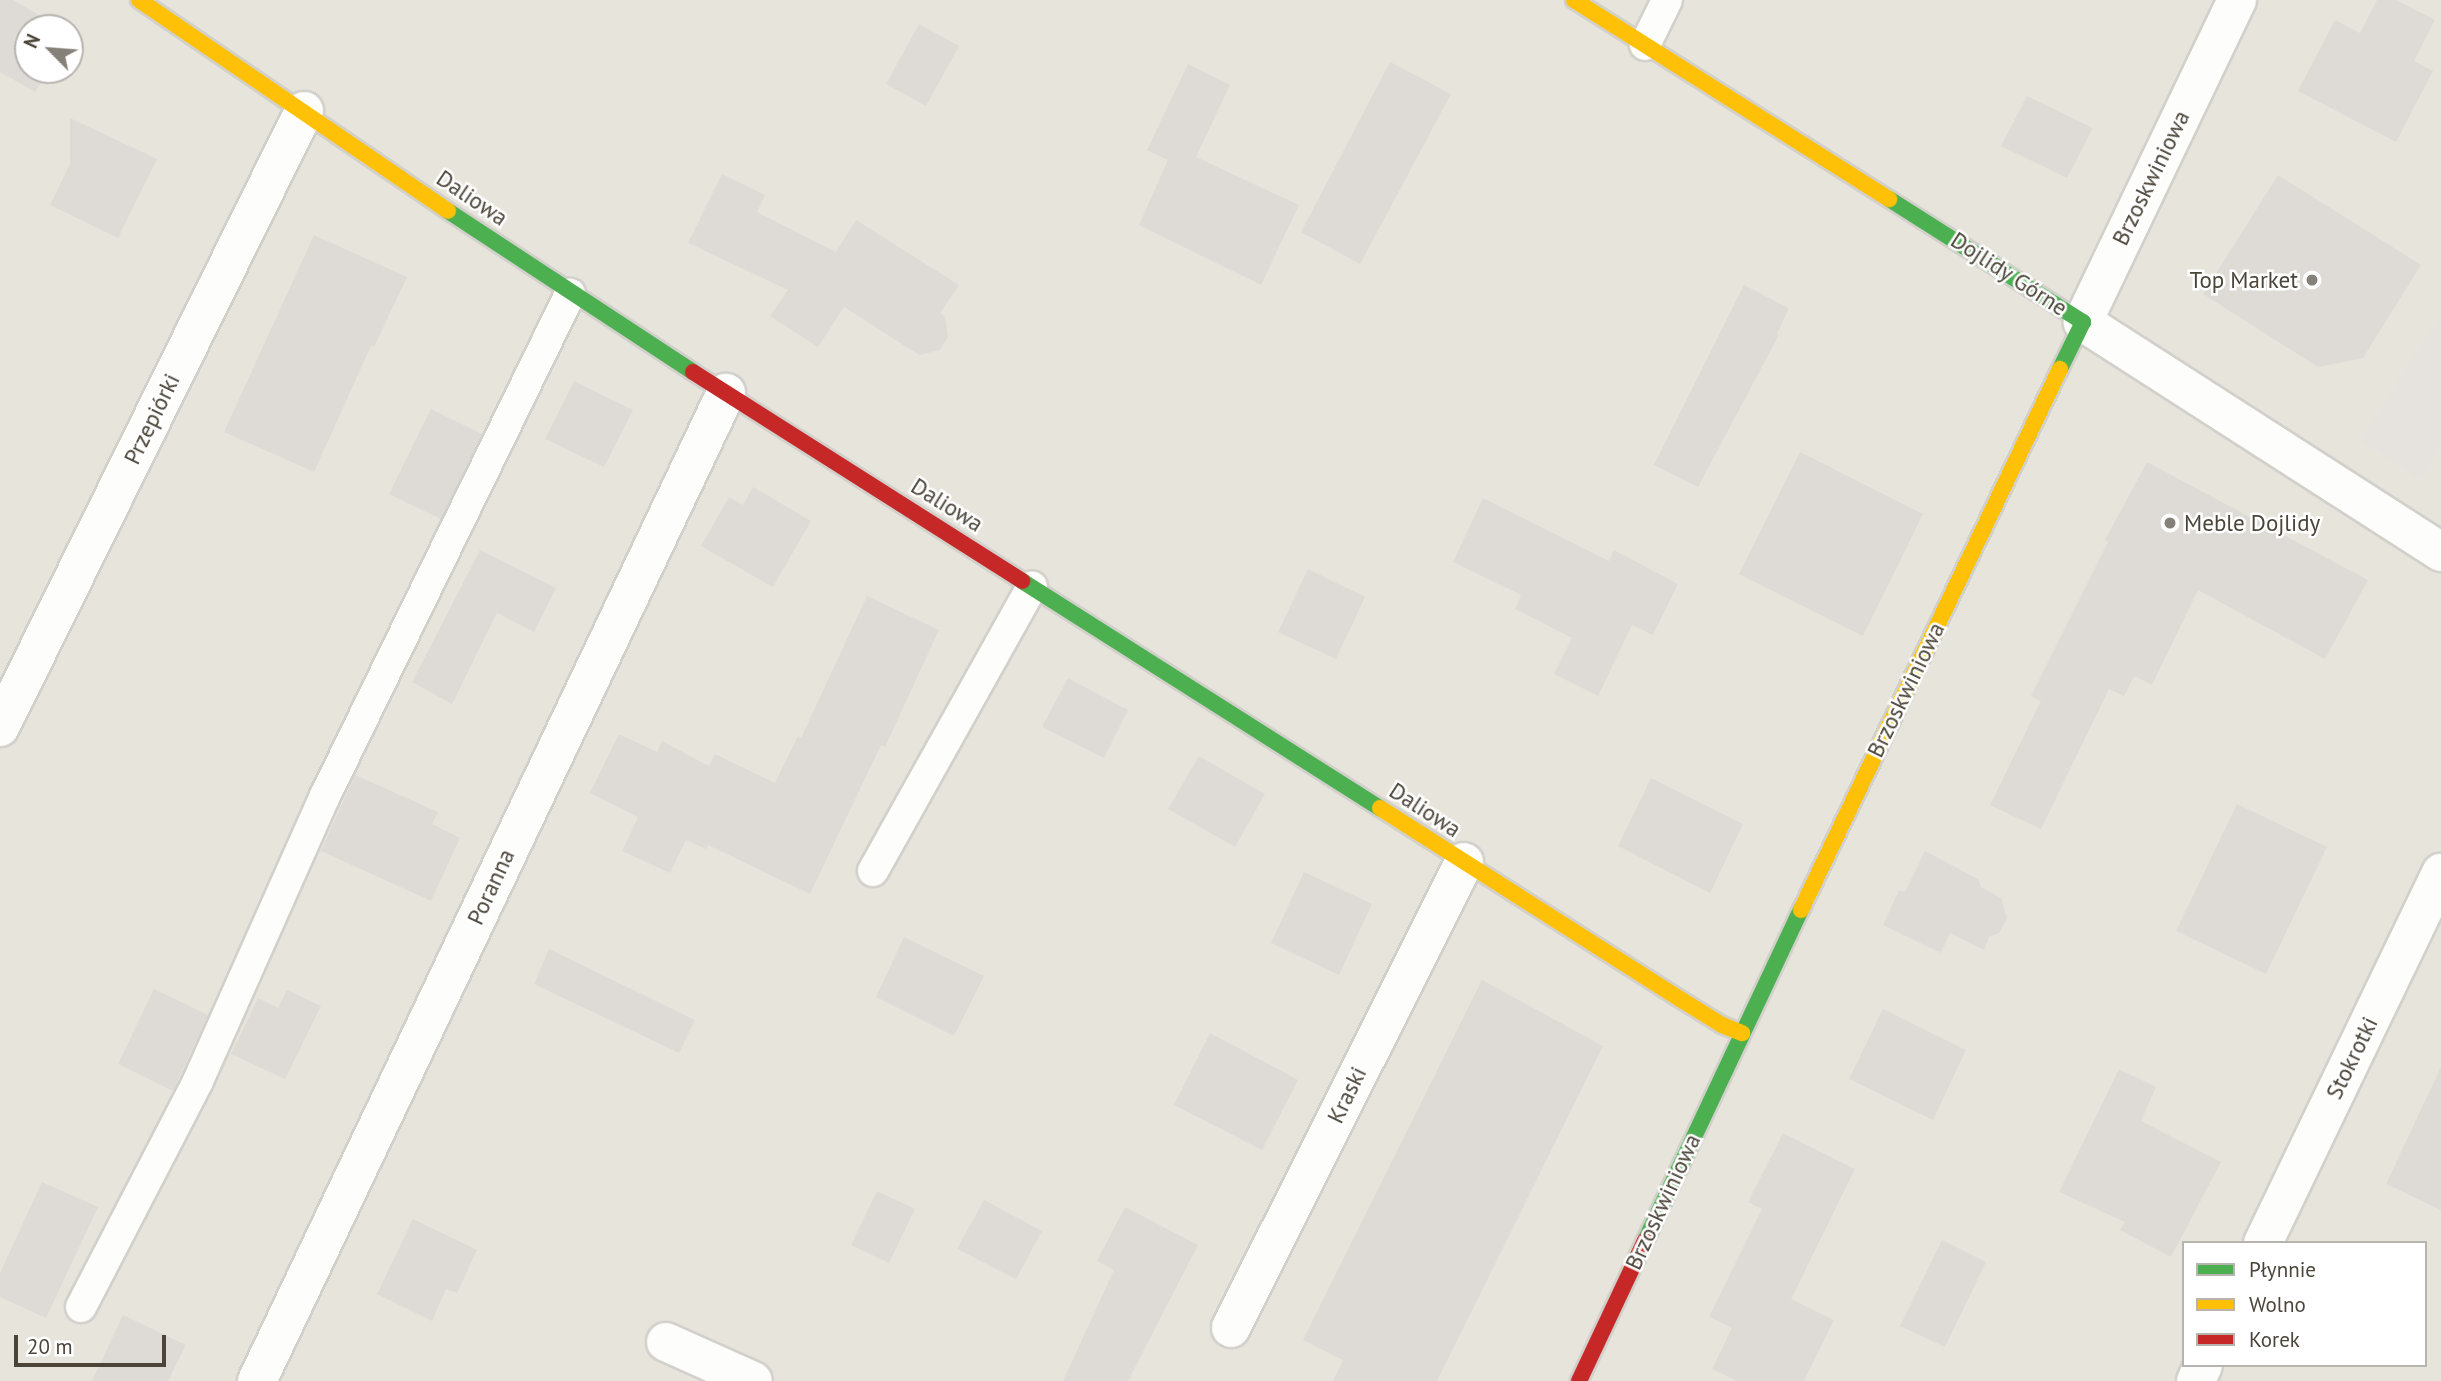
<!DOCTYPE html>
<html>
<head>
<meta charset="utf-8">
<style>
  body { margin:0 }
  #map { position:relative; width:2441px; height:1381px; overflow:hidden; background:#f4f2ee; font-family:"PT Sans",sans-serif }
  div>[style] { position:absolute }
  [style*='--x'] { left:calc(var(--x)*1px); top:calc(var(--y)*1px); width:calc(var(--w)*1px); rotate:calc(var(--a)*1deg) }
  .residential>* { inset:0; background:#e7e4dc }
  .parking>* { inset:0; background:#e6e3df }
  .building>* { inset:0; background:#dedbd6 }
  .roads { filter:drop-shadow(2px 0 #d2d0cb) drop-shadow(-2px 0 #d2d0cb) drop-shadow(0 2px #d2d0cb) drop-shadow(0 -2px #d2d0cb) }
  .lane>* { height:30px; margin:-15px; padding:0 15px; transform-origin:15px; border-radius:15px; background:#fdfdfc }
  .street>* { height:38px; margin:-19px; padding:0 19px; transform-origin:19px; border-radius:19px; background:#fdfdfc }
  .fast>* { height:16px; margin:-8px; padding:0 8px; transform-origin:8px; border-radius:8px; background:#4caf50 }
  .slow>* { height:16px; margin:-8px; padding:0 8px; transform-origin:8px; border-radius:8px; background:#ffc107 }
  .jam>* { height:16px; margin:-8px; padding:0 8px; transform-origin:8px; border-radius:8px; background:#c62828 }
  .dots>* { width:19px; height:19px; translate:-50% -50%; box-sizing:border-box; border:4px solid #fff; border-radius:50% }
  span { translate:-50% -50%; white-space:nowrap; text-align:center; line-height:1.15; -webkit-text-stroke:5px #fff; paint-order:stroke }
  .street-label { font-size:23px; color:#4b4439 }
  .poi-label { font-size:23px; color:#4b4439 }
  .right { translate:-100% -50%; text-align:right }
  .left { translate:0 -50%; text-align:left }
  .legend { position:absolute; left:2182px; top:1241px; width:245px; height:126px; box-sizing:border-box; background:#fff; border:2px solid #b7b4b0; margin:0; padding:9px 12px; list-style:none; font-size:21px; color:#4b4439 }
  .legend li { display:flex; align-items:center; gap:14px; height:35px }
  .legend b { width:35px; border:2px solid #b7b4b0 }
  .north { position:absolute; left:14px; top:14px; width:70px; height:70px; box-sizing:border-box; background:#fff; border:2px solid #b7b4b0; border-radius:50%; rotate:295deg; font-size:19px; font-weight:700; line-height:28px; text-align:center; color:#4b4439 }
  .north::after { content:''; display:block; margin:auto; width:24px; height:32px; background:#868178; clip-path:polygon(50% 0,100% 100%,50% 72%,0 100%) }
  .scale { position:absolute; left:14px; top:1335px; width:152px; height:32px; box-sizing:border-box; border:4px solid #4b4439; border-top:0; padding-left:9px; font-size:21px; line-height:24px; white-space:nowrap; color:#4b4439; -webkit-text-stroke:5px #fff; paint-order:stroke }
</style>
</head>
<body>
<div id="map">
  <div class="residential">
    <div style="clip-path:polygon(evenodd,0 0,2441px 0,2441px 1381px,0 1381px,0 0,28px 28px,70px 28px,70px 70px,28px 70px,28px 28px,0 0,2184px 1243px,2425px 1243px,2425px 1365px,2184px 1365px,2184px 1243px)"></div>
  </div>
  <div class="parking">
    <div style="clip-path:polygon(2441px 313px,2441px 447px,2420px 480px,2360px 441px)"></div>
  </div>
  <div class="building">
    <div style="clip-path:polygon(0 0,13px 0,61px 28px,28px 28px,28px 70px,49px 70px,35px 92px,0 72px)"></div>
    <div style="clip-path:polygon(2377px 0,2396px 0,2435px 20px,2414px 61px,2433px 71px,2396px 142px,2298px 91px,2335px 20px,2360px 33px)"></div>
    <div style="clip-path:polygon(919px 24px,959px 46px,926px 106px,886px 84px)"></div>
    <div style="clip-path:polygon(1390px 62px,1451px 94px,1360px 264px,1301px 232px)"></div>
    <div style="clip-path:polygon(1188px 64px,1230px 85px,1196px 157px,1299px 205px,1261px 285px,1139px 225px,1168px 160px,1147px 150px)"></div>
    <div style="clip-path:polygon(2027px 96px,2093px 128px,2067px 178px,2001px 146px)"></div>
    <div style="clip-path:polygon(70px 118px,157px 159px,118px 238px,50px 205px,70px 164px)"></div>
    <div style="clip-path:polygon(722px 174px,765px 195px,757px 212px,836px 252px,856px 220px,959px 285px,940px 313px,945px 317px,948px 337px,940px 350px,919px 355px,844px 307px,818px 347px,770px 316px,788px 290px,688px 243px)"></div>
    <div style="clip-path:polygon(2278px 175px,2421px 265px,2363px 358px,2318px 367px,2203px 294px)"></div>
    <div style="clip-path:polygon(314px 235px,407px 277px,374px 347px,371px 346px,314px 472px,224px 432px)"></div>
    <div style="clip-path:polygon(1744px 285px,1789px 308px,1777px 334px,1779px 335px,1698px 487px,1654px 465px)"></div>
    <div style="clip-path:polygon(574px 381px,633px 410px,604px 467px,545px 439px)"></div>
    <div style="clip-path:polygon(431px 409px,482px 434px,441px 519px,389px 494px)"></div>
    <div style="clip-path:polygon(1800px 452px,1923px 514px,1863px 636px,1739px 574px)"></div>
    <div style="clip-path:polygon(2147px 462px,2368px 580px,2325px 659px,2198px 590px,2152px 685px,2134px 676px,2124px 696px,2109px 689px,2041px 829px,1990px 805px,2041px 701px,2031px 696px,2108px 542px,2105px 540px)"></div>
    <div style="clip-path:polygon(753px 487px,811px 521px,773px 587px,701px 546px,729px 497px,743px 505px)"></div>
    <div style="clip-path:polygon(1483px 498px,1609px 561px,1614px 550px,1678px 584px,1653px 635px,1632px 625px,1598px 696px,1554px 674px,1572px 638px,1515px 609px,1521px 595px,1453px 562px)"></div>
    <div style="clip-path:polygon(480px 550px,556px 588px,534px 632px,497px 613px,452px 704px,412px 682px)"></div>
    <div style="clip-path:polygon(1308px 569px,1365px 597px,1336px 659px,1278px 632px)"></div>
    <div style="clip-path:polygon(867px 596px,939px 630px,885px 747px,881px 745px,810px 894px,708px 845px,706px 849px,686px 840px,670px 873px,622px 851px,638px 817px,590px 793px,619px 734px,657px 752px,662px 741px,709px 766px,715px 754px,775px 783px,798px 736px,801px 738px)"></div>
    <div style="clip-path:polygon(1068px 678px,1128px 710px,1104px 758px,1042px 727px)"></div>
    <div style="clip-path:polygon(1199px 756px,1265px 794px,1235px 847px,1168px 809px)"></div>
    <div style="clip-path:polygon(355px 775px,438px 812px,432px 824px,460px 838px,431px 901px,321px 851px)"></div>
    <div style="clip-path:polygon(1651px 778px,1743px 824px,1710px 893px,1618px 846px)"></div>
    <div style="clip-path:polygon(2237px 804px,2327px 847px,2266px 974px,2176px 931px)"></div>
    <div style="clip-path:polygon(1925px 851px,1978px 879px,1981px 887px,2001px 898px,2007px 918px,1999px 933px,1989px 937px,1984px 950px,1950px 933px,1941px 953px,1883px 925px,1899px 890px,1905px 892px)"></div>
    <div style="clip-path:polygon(1304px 872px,1372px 904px,1339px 975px,1271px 943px)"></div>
    <div style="clip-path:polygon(904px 937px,984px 976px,954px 1036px,876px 997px)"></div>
    <div style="clip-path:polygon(549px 949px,695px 1020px,679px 1053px,534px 984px)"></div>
    <div style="clip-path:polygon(1482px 980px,1603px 1046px,1437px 1381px,1333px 1381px,1343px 1360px,1303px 1340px)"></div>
    <div style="clip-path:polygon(154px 989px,208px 1015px,173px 1091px,118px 1064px)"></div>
    <div style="clip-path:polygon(287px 990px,321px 1006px,285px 1079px,231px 1054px,258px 998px,278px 1008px)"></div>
    <div style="clip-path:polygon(1883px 1009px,1966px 1050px,1933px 1120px,1849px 1079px)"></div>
    <div style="clip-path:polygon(1210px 1033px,1298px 1080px,1262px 1150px,1174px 1105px)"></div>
    <div style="clip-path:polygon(2441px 1067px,2441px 1210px,2386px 1184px)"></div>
    <div style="clip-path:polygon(2119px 1069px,2156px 1087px,2141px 1121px,2221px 1162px,2171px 1257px,2120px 1230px,2125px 1222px,2059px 1192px)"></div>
    <div style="clip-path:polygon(1783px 1133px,1855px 1169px,1791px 1299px,1834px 1320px,1804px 1381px,1737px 1381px,1712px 1369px,1732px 1328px,1709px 1317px,1762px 1209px,1748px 1202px)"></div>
    <div style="clip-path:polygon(42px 1182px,98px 1207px,46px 1318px,0 1297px,0 1273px)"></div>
    <div style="clip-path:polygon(877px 1191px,915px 1209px,889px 1263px,851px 1245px)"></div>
    <div style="clip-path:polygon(984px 1200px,1042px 1231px,1016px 1279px,957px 1249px)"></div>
    <div style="clip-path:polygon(1125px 1207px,1198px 1245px,1128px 1381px,1063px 1381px,1114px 1270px,1097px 1261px)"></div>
    <div style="clip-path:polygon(413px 1219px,477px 1250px,457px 1293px,446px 1289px,432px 1321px,377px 1294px)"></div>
    <div style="clip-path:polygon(1942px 1240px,1986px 1262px,1945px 1347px,1900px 1326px)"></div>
    <div style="clip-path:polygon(123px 1315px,186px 1345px,168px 1381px,92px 1381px)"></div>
  </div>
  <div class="roads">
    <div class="lane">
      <div style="--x:1645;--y:45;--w:50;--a:-63.9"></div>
      <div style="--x:873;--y:871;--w:326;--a:-60.8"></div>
      <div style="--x:81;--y:1307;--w:254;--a:-62.6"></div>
      <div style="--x:198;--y:1081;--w:312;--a:-66"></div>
      <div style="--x:325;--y:796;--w:559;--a:-63.99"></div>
    </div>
    <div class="street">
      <div style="--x:2237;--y:0;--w:357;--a:115.6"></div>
      <div style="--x:2083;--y:322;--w:426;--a:32.7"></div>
      <div style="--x:0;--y:727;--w:687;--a:-63.73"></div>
      <div style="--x:2263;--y:1243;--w:411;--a:-64.3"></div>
      <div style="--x:1231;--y:1328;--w:521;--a:-63.43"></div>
      <div style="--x:666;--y:1342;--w:95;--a:24.1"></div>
      <div style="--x:257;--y:1381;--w:1094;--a:-64.61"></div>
      <div style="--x:2196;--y:1381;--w:17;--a:-66"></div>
    </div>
    <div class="fast">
      <div style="--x:1889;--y:199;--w:230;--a:32.4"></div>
      <div style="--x:2083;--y:322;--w:52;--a:116.1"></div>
      <div style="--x:448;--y:211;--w:293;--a:33.3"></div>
      <div style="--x:1022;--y:581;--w:424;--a:32.4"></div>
      <div style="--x:1645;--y:1241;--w:366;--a:-64.8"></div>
    </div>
    <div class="slow">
      <div style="--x:139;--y:0;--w:374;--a:34.3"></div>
      <div style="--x:1574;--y:0;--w:373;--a:32.3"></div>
      <div style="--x:1380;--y:808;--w:356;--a:32.5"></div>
      <div style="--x:1680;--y:999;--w:49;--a:31.8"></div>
      <div style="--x:1722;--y:1025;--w:22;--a:22"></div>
      <div style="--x:1801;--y:910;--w:600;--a:-64.42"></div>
    </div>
    <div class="jam">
      <div style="--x:693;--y:372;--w:390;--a:32.4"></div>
      <div style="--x:1579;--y:1381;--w:155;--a:-64.8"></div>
    </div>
  </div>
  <div class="dots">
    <div style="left:2312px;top:280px;background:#868178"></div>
    <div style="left:2170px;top:523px;background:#868178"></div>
  </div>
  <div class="street-label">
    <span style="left:2151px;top:178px;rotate:-64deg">Brzoskwiniowa</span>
    <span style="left:472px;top:198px;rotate:34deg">Daliowa</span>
    <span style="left:2009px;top:274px;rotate:33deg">Dojlidy Górne</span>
    <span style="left:152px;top:419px;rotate:-64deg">Przepiórki</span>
    <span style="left:947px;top:505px;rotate:32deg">Daliowa</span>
    <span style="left:1906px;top:690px;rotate:-64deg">Brzoskwiniowa</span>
    <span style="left:1425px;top:810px;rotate:33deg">Daliowa</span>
    <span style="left:491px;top:887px;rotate:-65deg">Poranna</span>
    <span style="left:2352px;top:1058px;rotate:-64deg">Stokrotki</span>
    <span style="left:1347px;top:1095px;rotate:-64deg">Kraski</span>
    <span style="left:1663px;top:1202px;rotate:-65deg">Brzoskwiniowa</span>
  </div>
  <div class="poi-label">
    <span class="right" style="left:2298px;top:280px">Top Market</span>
    <span class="left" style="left:2184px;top:523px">Meble Dojlidy</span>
  </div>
  <ul class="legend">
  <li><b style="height:9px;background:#4caf50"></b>Płynnie</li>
  <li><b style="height:9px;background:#ffc107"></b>Wolno</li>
  <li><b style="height:9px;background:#c62828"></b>Korek</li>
  </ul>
  <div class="north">N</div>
  <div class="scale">20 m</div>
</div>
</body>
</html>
